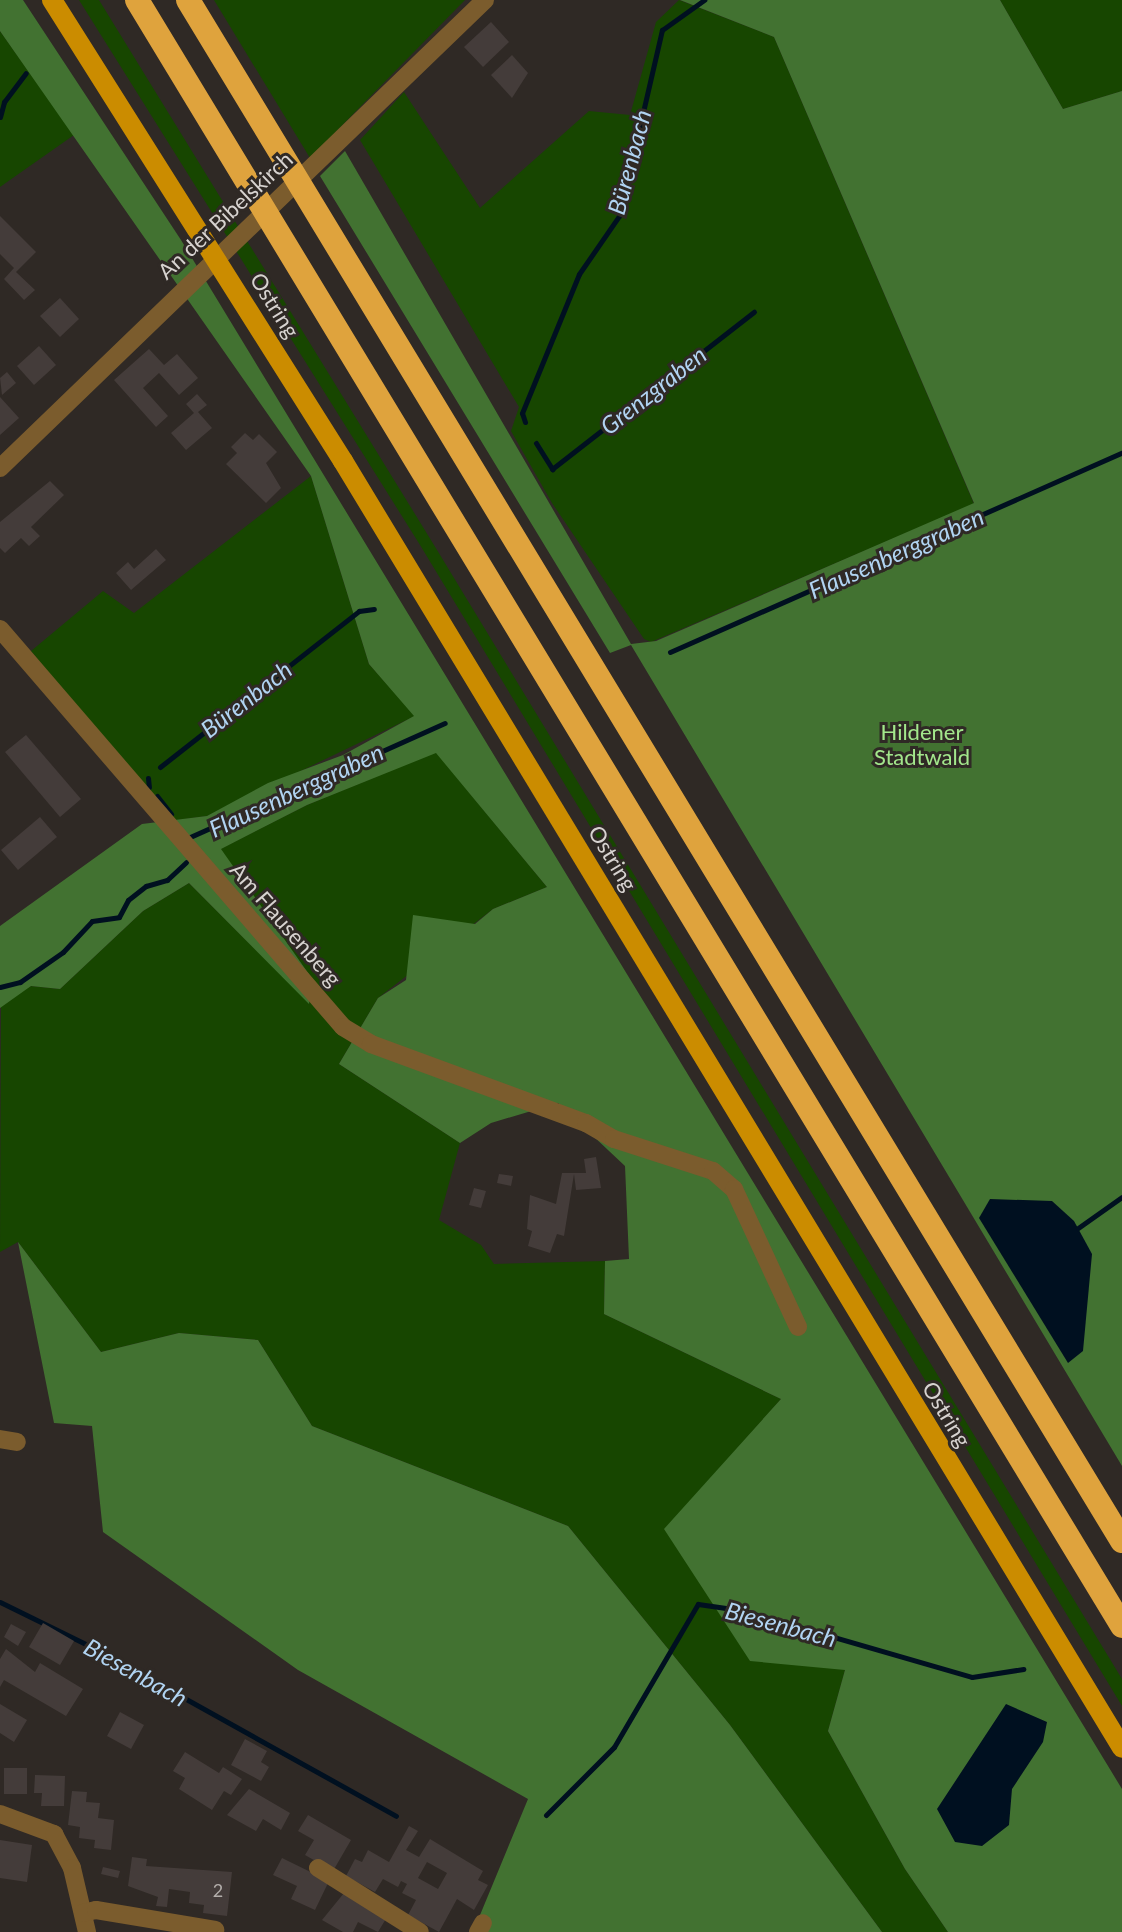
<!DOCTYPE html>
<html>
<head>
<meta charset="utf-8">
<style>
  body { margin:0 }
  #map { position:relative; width:1122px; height:1932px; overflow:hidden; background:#2f2925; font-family:Lato,sans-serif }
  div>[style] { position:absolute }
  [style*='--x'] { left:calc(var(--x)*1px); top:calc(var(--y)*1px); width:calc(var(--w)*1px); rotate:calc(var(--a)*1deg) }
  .green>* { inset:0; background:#174600 }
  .forest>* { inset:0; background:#427231 }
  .water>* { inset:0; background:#001020 }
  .stream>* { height:5px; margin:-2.5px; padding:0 2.5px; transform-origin:2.5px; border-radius:2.5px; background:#001020 }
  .building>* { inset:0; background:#443c3a }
  .minor>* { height:18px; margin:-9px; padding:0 9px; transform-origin:9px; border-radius:9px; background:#7b5c2d }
  .major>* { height:20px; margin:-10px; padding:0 10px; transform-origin:10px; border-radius:10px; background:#cb8c00 }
  .highway>* { height:24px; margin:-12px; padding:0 12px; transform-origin:12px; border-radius:12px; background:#dfa33d }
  span { translate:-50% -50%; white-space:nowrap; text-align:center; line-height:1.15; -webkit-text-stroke:6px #2f2925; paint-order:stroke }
  .number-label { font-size:18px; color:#b2adaa }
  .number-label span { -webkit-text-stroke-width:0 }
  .street-label { font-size:22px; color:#d7d3d0 }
  .park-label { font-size:22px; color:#a3e78c }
  .water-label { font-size:24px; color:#b1d4f2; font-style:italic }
</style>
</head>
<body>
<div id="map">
  <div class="green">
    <div style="clip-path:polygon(79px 0,99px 0,434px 545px,1122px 1679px,1122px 1706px,420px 545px)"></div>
    <div style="clip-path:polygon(214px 0,465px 0,310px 158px)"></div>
    <div style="clip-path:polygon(679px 0,774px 37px,974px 504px,651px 642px,644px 639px,552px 503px,511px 431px,519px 407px,360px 140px,404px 92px,480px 208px,589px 111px,630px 115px,656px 22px)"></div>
    <div style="clip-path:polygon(1000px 0,1122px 0,1122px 91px,1063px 109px)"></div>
    <div style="clip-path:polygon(0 31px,74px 135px,0 187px)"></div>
    <div style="clip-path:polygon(311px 476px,369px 664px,415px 716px,207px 816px,170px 821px,31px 651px,103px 591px,134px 613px)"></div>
    <div style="clip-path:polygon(436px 752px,547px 887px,493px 909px,378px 998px,339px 1064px,460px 1143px,439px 1220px,481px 1245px,494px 1264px,605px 1261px,604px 1314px,781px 1399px,672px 1522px,845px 1670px,828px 1731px,905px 1869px,948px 1932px,882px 1932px,730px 1725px,568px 1526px,312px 1426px,258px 1340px,179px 1333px,101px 1352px,18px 1242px,0 1252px,1px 1003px,31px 986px,60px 989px,143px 911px,189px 883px,309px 1003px,313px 980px,220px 849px,307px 805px)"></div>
  </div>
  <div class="forest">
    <div style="clip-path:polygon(0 0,23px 0,181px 240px,1122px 1789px,1122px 1932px,948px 1932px,905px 1869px,828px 1731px,845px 1670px,750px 1661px,664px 1529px,781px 1399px,604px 1314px,605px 1261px,629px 1259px,625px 1166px,558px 1103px,491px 1123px,460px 1143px,339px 1064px,378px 998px,406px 980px,413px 915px,475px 924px,493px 909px,547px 887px,436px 753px,307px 805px,221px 849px,313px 980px,309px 1004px,189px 883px,143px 911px,60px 989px,31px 986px,0 1008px,0 926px,142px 824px,207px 816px,268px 783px,343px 755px,414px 716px,369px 664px,311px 476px,0 31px)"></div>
    <div style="clip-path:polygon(680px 0,1000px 0,1063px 109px,1122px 91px,1122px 1466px,631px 645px,610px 653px,320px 176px,345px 151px,631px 644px,656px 641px,974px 503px,774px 37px)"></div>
    <div style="clip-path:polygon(18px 1242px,101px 1352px,179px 1333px,258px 1340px,312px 1426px,568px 1526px,730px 1725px,882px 1932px,473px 1932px,528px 1799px,298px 1670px,103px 1532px,92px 1426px,54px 1423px)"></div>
  </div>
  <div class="water">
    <div style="clip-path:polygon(990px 1199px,1052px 1201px,1074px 1221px,1092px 1254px,1083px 1351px,1068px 1363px,979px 1218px)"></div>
    <div style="clip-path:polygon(1006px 1704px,1047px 1722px,1043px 1742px,1012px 1789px,1009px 1825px,982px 1846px,955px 1842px,937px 1809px)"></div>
  </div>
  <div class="stream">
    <div style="--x:0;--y:117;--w:16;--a:-75"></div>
    <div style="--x:4;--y:102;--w:36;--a:-53"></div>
    <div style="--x:525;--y:422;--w:9;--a:-108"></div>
    <div style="--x:522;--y:413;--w:150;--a:-67.7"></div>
    <div style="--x:579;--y:274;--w:70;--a:-55.4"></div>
    <div style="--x:619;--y:216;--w:191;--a:-77"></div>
    <div style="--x:662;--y:30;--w:52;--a:-35.5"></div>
    <div style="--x:536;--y:443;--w:31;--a:58"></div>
    <div style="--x:552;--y:469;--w:256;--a:-37.9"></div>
    <div style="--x:670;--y:652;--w:494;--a:-23.8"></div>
    <div style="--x:160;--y:767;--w:253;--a:-38.1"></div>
    <div style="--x:359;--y:611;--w:15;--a:-8"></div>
    <div style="--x:148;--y:778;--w:9;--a:84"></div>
    <div style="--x:157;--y:796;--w:23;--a:52"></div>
    <div style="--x:190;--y:837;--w:279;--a:-24.1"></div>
    <div style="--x:0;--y:987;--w:21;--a:-14"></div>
    <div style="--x:20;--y:982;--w:52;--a:-34.9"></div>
    <div style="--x:63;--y:952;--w:42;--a:-46.9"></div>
    <div style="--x:92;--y:921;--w:27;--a:-8"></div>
    <div style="--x:119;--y:917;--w:19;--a:-62"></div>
    <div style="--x:128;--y:900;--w:23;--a:-38"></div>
    <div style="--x:146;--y:886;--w:22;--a:-16"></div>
    <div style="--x:167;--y:880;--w:26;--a:-43"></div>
    <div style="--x:1078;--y:1228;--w:54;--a:-35.2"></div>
    <div style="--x:0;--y:1602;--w:109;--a:26.1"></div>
    <div style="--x:98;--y:1650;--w:341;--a:29.1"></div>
    <div style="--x:546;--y:1815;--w:96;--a:-45"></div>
    <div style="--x:614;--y:1747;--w:166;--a:-59.6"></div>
    <div style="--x:698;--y:1604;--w:42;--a:8.1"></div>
    <div style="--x:740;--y:1610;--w:241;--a:16.1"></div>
    <div style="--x:972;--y:1677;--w:52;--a:-8.9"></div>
  </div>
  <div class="building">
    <div style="clip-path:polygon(491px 22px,509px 42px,483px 67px,464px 47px)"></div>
    <div style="clip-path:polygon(512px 55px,528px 73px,512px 98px,491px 75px)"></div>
    <div style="clip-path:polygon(0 216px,36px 252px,16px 272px,35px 290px,24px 300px,4px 279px,14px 268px,0 254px)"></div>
    <div style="clip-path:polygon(60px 298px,79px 319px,60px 337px,40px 316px)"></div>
    <div style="clip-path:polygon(39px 346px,56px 365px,34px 385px,17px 366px)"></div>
    <div style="clip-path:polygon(149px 349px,164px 365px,177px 354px,198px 378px,179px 395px,159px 373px,143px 388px,168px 416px,156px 427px,114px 380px)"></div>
    <div style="clip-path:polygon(7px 372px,16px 383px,2px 395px,0 378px)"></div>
    <div style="clip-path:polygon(197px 394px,207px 405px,198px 412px,212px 428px,186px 450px,171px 433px,194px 413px,186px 404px)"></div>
    <div style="clip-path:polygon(0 397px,19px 418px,0 435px)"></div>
    <div style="clip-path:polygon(245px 433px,253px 440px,259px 434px,277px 452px,266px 463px,281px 488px,266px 503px,226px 464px,237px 453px,231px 447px)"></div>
    <div style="clip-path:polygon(50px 481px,64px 495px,31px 527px,40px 536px,29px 546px,21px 538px,5px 553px,0 548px,0 522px)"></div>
    <div style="clip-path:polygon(156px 549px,166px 560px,131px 590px,116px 573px,128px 562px,134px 569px)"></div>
    <div style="clip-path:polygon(26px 735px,81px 799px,60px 817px,5px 752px)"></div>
    <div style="clip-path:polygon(40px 817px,57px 837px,18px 870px,1px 850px)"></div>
    <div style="clip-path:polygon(596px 1157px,601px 1188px,576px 1190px,574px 1174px,564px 1236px,557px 1234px,550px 1253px,528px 1246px,532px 1231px,527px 1229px,530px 1195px,556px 1204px,562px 1173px,586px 1173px,584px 1159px)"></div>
    <div style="clip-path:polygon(499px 1174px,513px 1176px,511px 1186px,497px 1183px)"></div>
    <div style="clip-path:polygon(474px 1188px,486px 1191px,481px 1208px,469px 1205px)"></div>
    <div style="clip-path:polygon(43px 1623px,74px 1641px,60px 1665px,29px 1647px)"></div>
    <div style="clip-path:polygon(11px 1624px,26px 1632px,18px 1646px,4px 1637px)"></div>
    <div style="clip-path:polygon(6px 1649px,35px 1672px,40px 1663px,83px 1689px,66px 1716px,4px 1680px,0 1687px,0 1659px)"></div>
    <div style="clip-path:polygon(0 1704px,27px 1720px,14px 1742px,0 1733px)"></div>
    <div style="clip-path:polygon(120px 1712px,144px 1725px,131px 1749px,107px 1736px)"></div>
    <div style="clip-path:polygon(245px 1739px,267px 1751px,261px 1762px,269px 1767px,261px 1781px,231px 1765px)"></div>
    <div style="clip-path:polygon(185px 1752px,219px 1773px,223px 1767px,242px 1779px,231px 1795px,224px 1791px,212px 1810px,179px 1789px,185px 1778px,173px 1771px)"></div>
    <div style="clip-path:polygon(4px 1768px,27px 1768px,27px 1794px,4px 1794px)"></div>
    <div style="clip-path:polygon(35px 1775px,65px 1776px,64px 1806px,41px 1806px,42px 1793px,34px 1793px)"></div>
    <div style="clip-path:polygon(249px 1789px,290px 1813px,281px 1830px,263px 1819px,256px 1831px,227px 1815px)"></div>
    <div style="clip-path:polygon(72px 1791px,87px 1792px,86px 1802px,100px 1803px,98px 1818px,114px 1820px,111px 1850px,94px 1848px,95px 1840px,79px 1838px,80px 1827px,68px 1825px)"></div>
    <div style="clip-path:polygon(308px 1815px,351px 1840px,333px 1871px,305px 1855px,314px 1840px,298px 1831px)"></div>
    <div style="clip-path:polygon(evenodd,409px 1826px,418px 1831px,406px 1850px,419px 1857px,430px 1839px,483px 1871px,478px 1880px,488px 1885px,474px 1910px,457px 1899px,439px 1932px,408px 1915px,416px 1900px,402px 1893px,407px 1884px,401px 1881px,398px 1887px,383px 1879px,375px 1892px,346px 1876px,355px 1859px,362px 1862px,368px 1850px,389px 1862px,409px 1826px,427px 1862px,447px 1873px,438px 1889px,418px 1878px,427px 1862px)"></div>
    <div style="clip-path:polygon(0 1840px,32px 1845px,27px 1882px,0 1878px)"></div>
    <div style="clip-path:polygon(132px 1857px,147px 1859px,146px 1866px,232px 1872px,227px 1916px,203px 1913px,204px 1905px,189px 1903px,190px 1892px,169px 1889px,167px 1907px,156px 1906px,158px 1897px,128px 1886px)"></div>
    <div style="clip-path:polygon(282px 1858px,329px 1881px,315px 1910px,291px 1899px,297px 1886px,273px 1875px)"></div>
    <div style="clip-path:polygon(103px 1867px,120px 1871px,118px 1878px,101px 1874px)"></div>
    <div style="clip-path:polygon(344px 1893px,387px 1917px,378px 1932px,358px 1922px,353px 1932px,343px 1932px,322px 1920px)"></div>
  </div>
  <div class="minor">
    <div style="--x:0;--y:468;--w:674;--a:-43.98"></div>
    <div style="--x:0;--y:629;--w:525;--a:49.24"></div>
    <div style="--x:343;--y:1027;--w:33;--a:31"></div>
    <div style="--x:371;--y:1044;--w:229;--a:20.2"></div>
    <div style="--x:586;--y:1123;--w:32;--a:30"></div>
    <div style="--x:614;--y:1139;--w:104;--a:17.9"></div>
    <div style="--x:713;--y:1171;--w:28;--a:41"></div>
    <div style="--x:734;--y:1189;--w:152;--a:65.1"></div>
    <div style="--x:0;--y:1439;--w:17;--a:10"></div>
    <div style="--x:0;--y:1814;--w:58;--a:20.3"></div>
    <div style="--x:54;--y:1834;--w:38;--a:62"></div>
    <div style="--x:72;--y:1868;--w:66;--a:76.8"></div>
    <div style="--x:318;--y:1868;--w:120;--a:32.1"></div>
    <div style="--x:83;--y:1913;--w:13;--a:-13"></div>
    <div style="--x:96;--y:1910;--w:121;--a:9.5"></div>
    <div style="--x:478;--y:1932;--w:10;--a:-61"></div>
  </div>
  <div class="major">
    <div style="--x:52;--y:0;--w:545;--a:57.74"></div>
    <div style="--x:343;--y:461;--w:1504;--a:58.81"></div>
  </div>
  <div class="highway">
    <div style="--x:137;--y:0;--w:1901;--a:58.79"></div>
    <div style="--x:188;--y:0;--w:1802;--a:58.78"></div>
  </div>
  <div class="number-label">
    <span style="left:218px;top:1890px">2</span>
  </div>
  <div class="street-label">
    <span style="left:225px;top:215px;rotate:-43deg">An der Bibelskirch</span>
    <span style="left:275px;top:305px;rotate:58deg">Ostring</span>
    <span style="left:613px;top:858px;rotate:59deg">Ostring</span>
    <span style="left:286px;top:924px;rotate:49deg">Am Flausenberg</span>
    <span style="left:947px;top:1414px;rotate:59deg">Ostring</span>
  </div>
  <div class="park-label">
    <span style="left:922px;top:744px">Hildener<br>Stadtwald</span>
  </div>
  <div class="water-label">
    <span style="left:629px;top:162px;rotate:-75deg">Bürenbach</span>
    <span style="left:653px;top:390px;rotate:-38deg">Grenzgraben</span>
    <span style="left:896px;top:553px;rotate:-24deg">Flausenberggraben</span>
    <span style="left:246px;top:699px;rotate:-38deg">Bürenbach</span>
    <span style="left:296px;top:790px;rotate:-25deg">Flausenberggraben</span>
    <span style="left:781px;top:1624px;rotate:15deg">Biesenbach</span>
    <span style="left:136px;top:1672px;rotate:29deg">Biesenbach</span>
  </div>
</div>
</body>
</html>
